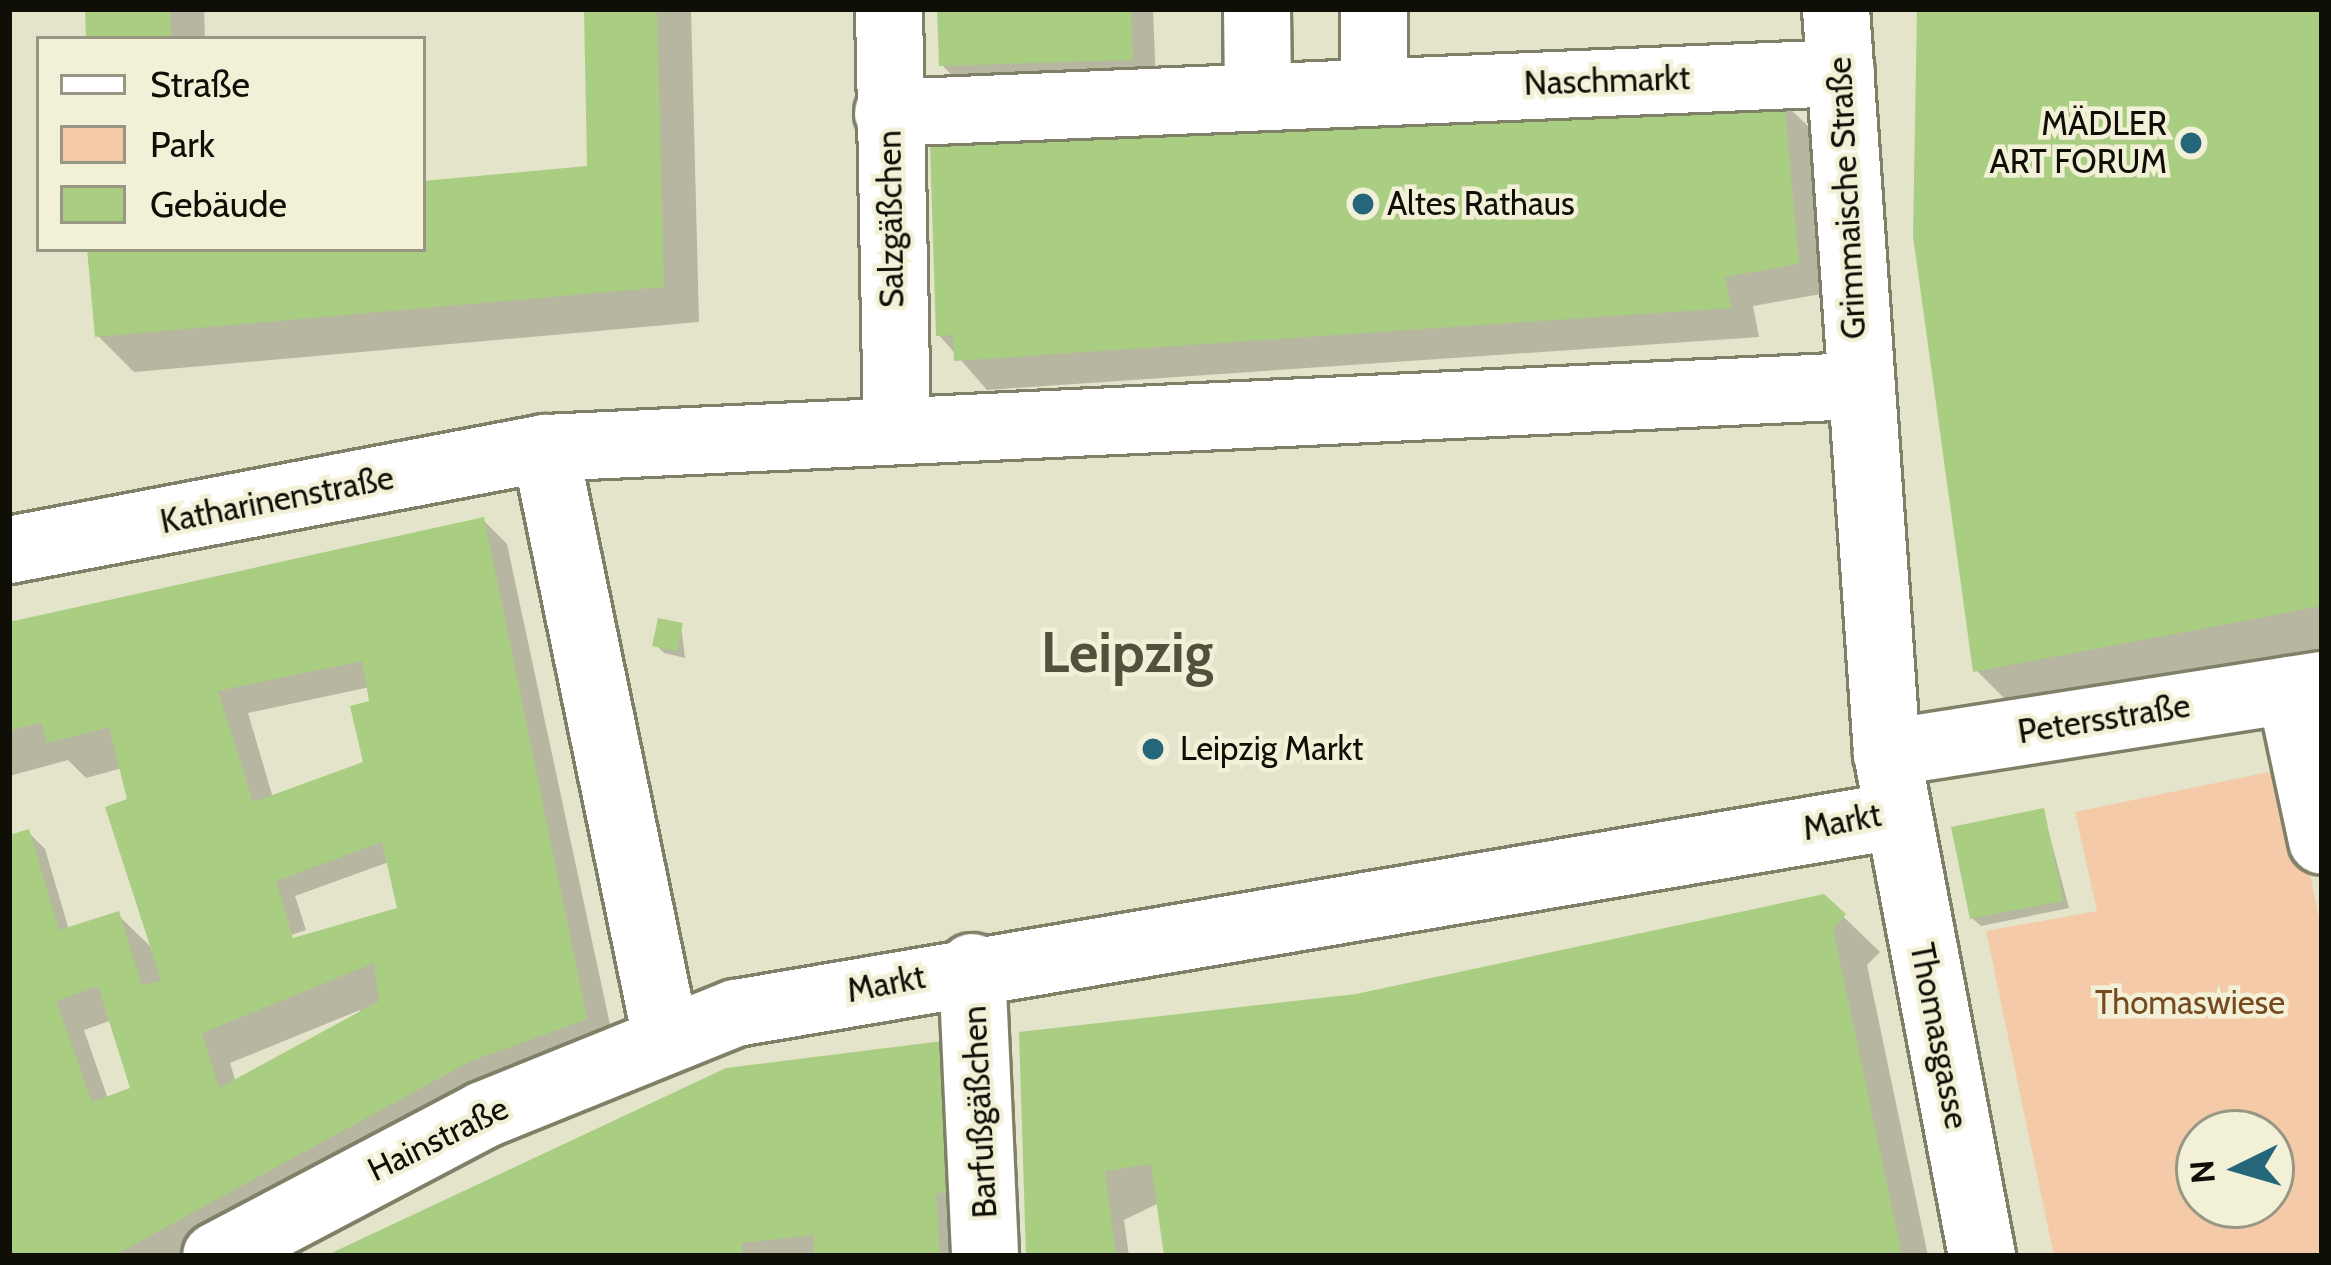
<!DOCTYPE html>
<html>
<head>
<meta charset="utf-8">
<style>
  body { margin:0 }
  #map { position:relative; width:2331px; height:1265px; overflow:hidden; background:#e4e4ca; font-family:Cabin,sans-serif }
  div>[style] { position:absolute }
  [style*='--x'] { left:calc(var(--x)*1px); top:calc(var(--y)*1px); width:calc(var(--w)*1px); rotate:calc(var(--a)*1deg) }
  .green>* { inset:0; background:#f5caa9 }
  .shadow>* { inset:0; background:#0003 }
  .building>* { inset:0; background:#a9ce82 }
  .roads { filter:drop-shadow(3px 0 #808068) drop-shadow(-3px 0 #808068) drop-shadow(0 3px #808068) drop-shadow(0 -3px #808068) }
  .minor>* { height:66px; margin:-33px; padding:0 33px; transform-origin:33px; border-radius:33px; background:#fff }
  .dots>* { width:33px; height:33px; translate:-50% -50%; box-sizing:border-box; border:6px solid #f2f1d7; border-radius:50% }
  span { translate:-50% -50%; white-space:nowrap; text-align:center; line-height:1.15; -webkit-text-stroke:9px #f2f1d7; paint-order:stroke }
  .street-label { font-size:33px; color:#100f07 }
  .poi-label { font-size:33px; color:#100f07 }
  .right { translate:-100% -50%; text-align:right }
  .left { translate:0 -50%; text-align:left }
  .park-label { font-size:33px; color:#774920 }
  .town-label { font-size:57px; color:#52523c; font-weight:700 }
  .frame { position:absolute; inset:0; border:12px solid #100f07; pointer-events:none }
  .legend { position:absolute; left:36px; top:36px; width:390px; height:216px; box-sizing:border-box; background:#f2f1d7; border:3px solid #989784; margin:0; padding:15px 21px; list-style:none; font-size:36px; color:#100f07 }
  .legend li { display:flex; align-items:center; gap:24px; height:60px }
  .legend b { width:60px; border:3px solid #989784 }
  .north { position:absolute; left:2175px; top:1109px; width:120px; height:120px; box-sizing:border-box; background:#f2f1d7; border:3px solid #989784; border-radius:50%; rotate:265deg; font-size:33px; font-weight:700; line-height:48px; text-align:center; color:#100f07 }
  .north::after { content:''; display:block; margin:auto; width:42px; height:54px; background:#26667b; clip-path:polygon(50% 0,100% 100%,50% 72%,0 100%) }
</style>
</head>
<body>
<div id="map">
  <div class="green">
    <div style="clip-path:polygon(evenodd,2288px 768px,2322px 932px,2322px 1256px,2054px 1256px,1986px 931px,2097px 911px,2075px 812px,2288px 768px,2199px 1133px,2271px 1133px,2271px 1205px,2199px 1205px,2199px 1133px)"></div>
  </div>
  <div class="shadow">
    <div style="clip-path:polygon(89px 9px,204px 9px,205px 39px,90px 39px)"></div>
    <div style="clip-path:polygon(586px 9px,691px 9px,699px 322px,134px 372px,98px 336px,95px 249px,423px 249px,423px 184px,590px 168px)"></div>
    <div style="clip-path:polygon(940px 9px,1153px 9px,1156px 83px,966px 89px,942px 65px)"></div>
    <div style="clip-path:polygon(1920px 9px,2322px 9px,2322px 648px,2012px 706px,1976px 670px)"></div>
    <div style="clip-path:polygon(1783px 102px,1813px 131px,1827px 293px,1753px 306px,1759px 337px,987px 390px,939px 335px)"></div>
    <div style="clip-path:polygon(evenodd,483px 520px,507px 544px,615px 1048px,196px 1256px,9px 1256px,9px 838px,28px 832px,45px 849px,69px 930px,118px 915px,155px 951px,122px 768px,86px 778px,68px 760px,9px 776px,9px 626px,483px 520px,370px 687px,366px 764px,273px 798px,248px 713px,370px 687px,483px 520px,389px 862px,400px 910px,174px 973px,306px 930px,295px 896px,389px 862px,483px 520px,360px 1010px,361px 1014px,236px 1083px,230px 1063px,360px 1010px,483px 520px,112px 1020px,134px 1090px,108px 1099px,84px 1030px,112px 1020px)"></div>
    <div style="clip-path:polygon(681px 625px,685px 658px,664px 653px,656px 645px)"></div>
    <div style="clip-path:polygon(2043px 811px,2069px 908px,1981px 926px,1972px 918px)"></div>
    <div style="clip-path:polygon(1823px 897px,1880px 952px,1867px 965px,1928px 1256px,1167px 1256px,1159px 1203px,1124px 1220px,1129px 1256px,1029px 1256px,1032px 1194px,1357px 997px)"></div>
    <div style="clip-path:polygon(948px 1043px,963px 1256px,332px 1256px)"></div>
  </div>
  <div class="building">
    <div style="clip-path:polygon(85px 9px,170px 9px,171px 39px,86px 39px)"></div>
    <div style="clip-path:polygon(584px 9px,657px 9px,664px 287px,95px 337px,87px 249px,423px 249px,423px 181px,587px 166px)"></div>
    <div style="clip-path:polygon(937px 9px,1131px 9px,1133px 60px,939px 66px)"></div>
    <div style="clip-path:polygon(1917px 9px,2322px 9px,2322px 606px,1973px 672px,1913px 236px)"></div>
    <div style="clip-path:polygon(1784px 99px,1799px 264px,1725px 277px,1731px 308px,954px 361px,953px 335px,936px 336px,930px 145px)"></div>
    <div style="clip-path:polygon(evenodd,484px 517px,587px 1019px,469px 1062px,113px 1256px,9px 1256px,9px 835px,29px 829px,59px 930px,119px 911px,142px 986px,161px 980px,105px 807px,127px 799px,109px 727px,47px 743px,42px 722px,9px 731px,9px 622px,484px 517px,362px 661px,369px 701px,350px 706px,363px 762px,253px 802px,218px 691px,362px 661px,484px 517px,382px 842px,397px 908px,293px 938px,276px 881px,382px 842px,484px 517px,374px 963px,379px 1001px,219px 1088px,202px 1033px,374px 963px,484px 517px,98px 986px,130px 1088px,92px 1102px,56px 1001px,98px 986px)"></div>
    <div style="clip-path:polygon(658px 618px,683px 623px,677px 651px,652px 646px)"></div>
    <div style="clip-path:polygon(2044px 808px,2063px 901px,1970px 919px,1951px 827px)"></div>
    <div style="clip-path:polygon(1824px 894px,1846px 914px,1833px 929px,1902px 1256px,1164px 1256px,1151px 1164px,1105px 1171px,1116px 1256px,1026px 1256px,1019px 1032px,1356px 994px)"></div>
    <div style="clip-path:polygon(950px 1040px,961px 1192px,936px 1193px,940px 1256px,814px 1256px,814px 1235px,741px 1243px,743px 1256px,325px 1256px,726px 1068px)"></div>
  </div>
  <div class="roads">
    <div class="minor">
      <div style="--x:889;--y:9;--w:420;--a:88.9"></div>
      <div style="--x:1257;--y:9;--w:88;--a:89.3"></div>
      <div style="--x:1836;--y:9;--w:746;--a:86.08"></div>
      <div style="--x:1887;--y:753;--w:512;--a:79.3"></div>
      <div style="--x:1374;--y:90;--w:81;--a:-90"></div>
      <div style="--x:888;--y:113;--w:954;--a:-2.4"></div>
      <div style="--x:545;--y:448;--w:597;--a:78.41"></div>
      <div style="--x:9;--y:550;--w:546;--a:-10.77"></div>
      <div style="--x:545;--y:448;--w:1312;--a:-2.71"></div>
      <div style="--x:2290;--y:690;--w:154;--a:78"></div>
      <div style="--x:1887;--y:753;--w:440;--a:-8.9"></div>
      <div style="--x:972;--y:967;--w:289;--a:87.4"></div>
      <div style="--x:216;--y:1256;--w:302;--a:-27.8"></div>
      <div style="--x:483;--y:1115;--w:273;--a:-22"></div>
      <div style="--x:736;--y:1013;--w:1176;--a:-9.65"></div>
    </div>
  </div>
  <div class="dots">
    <div style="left:2191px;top:143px;background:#26667b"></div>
    <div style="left:1363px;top:204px;background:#26667b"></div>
    <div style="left:1153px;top:749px;background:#26667b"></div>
  </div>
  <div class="street-label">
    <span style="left:1607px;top:81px;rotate:-2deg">Naschmarkt</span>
    <span style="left:1847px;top:198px;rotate:-93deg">Grimmaische Straße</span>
    <span style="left:891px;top:219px;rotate:-91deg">Salzgäßchen</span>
    <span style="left:277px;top:500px;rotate:-11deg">Katharinenstraße</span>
    <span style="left:2104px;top:719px;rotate:-9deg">Petersstraße</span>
    <span style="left:1842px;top:822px;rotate:-11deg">Markt</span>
    <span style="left:886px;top:984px;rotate:-11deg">Markt</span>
    <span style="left:1939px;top:1036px;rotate:79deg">Thomasgasse</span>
    <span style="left:980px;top:1112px;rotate:-93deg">Barfußgäßchen</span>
    <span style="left:438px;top:1139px;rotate:-26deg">Hainstraße</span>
  </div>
  <div class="poi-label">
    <span class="right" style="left:2167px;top:143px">MÄDLER<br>ART FORUM</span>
    <span class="left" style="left:1387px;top:204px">Altes Rathaus</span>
    <span class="left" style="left:1180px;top:749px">Leipzig Markt</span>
  </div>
  <div class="park-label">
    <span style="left:2190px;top:1003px">Thomaswiese</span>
  </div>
  <div class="town-label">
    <span style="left:1127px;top:652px">Leipzig</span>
  </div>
  <div class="frame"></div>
  <ul class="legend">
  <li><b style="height:15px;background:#fff"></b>Straße</li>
  <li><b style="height:33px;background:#f5caa9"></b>Park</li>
  <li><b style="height:33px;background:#a9ce82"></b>Gebäude</li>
  </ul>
  <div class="north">N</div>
</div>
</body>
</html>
